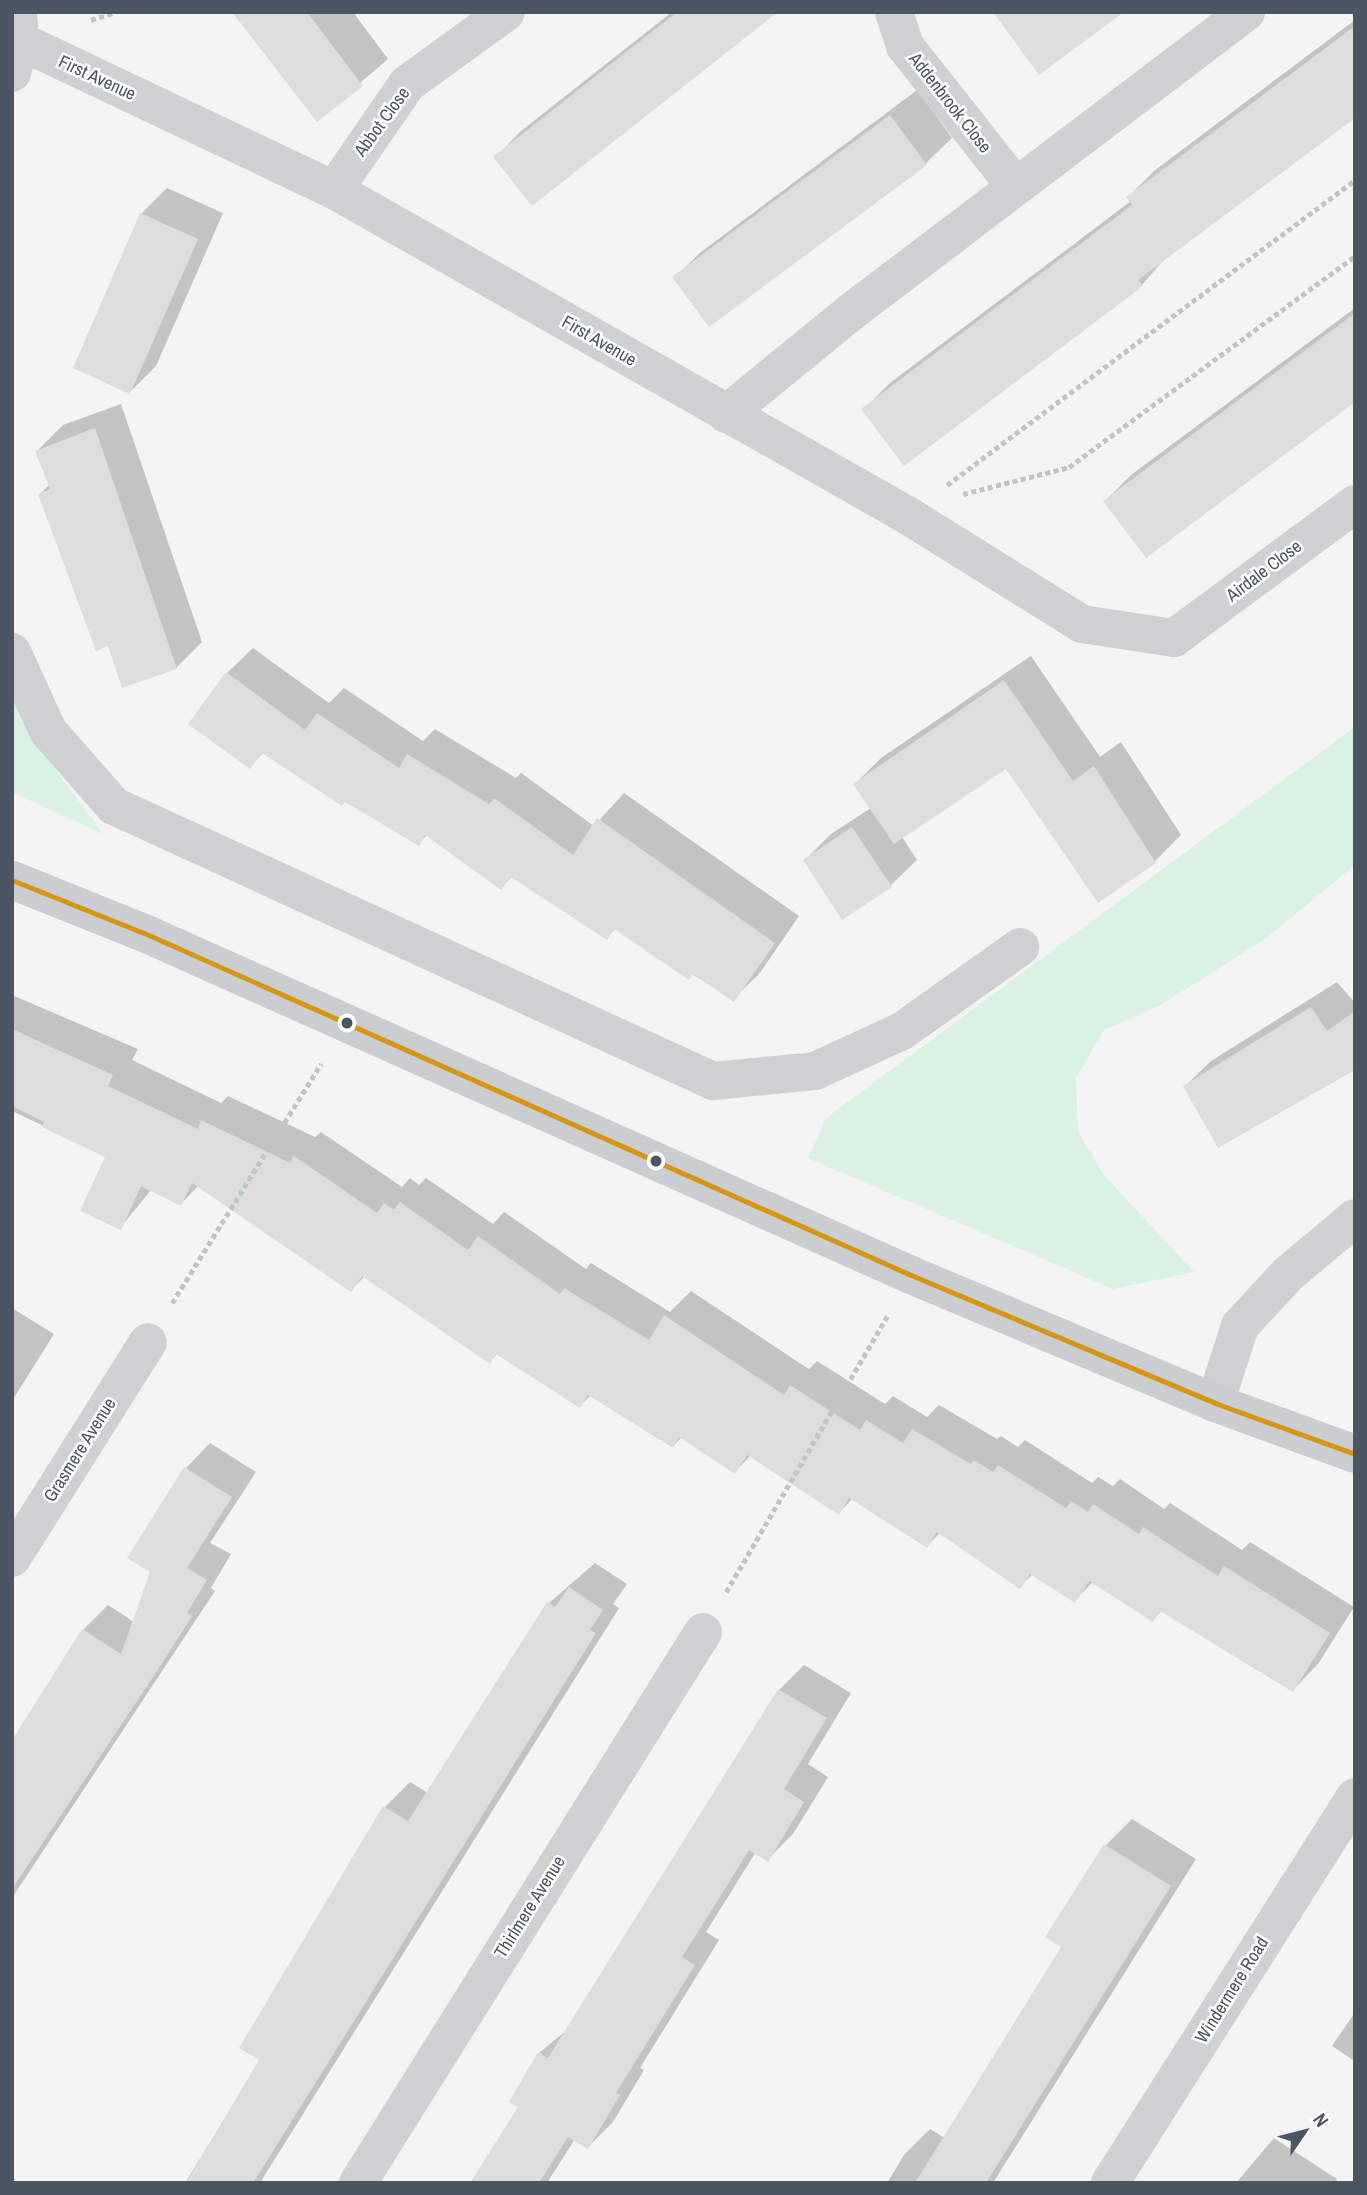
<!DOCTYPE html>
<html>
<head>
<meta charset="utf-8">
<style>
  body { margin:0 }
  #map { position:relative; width:1367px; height:2195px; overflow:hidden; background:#f4f4f4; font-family:"Archivo Narrow",sans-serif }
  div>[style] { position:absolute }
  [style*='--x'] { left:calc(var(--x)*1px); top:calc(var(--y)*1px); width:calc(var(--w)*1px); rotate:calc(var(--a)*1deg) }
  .green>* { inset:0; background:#d9f2e3 }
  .shadow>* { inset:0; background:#0003 }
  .building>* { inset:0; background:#ddddde }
  .path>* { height:4.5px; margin-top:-2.25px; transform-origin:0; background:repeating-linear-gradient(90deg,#bcc7c4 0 5px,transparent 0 8.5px) }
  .street>* { height:38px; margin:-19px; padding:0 19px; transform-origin:19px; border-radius:19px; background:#ced0d2 }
  .primary>* { height:38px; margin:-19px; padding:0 19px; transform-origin:19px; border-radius:19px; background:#caced1 }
  .bus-1>* { height:5px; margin:-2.5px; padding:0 2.5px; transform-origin:2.5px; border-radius:2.5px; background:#d49613 }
  .dots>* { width:19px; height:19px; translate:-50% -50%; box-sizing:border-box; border:4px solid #fff; border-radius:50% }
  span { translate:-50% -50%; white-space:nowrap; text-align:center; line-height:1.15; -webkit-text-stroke:5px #fff; paint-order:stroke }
  .street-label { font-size:18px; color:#4a5661 }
  .frame { position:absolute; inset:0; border:14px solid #4a5661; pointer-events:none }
  .north { position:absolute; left:1269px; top:2097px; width:70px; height:70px; -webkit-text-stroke:5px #fff; paint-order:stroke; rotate:55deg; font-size:19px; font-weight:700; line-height:28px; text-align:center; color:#4a5661 }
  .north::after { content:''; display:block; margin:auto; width:24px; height:32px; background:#4a5661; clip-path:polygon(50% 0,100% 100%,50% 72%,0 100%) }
</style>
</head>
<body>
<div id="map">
  <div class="green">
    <div style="clip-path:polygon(12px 692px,28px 732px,103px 834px,12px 792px)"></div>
    <div style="clip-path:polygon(1355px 727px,1355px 865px,1265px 939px,1159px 1006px,1104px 1030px,1076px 1078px,1078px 1131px,1103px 1174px,1194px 1272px,1113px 1289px,808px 1158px,826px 1118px)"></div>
  </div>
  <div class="shadow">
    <div style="clip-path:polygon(235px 12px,353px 12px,388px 59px,317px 120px)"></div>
    <div style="clip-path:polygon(672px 12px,769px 12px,496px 157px,521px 131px)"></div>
    <div style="clip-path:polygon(1355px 20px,1355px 115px,1166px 257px,1142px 285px,864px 409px,890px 383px,1131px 201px,1128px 197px,1154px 171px)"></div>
    <div style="clip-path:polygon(917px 90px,952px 138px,926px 163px,710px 325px,675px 277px,701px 252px)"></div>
    <div style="clip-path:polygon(167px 188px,223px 213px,156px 366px,130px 392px,141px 214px)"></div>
    <div style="clip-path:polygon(1355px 308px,1355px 400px,1105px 501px,1131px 475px)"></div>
    <div style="clip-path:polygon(121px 404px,202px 642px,176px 668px,40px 494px,50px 484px,37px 451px,63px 425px)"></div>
    <div style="clip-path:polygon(253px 648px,329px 703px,344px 688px,423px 741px,435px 729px,516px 778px,521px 773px,594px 826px,624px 793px,799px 916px,759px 974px,733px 999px,616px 928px,607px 938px,513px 876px,501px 888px,427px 835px,418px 844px,264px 752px,250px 767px,227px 673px)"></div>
    <div style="clip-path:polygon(1031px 656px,1100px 757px,1121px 742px,1181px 835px,1155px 861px,1007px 767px,902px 837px,917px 860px,891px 885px,843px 917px,805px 860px,831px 834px,871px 808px,855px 784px,881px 758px)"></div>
    <div style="clip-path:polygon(1337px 982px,1355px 1003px,1355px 1064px,1185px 1086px,1211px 1061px)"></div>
    <div style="clip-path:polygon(12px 995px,138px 1049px,132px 1060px,221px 1103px,228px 1096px,315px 1137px,321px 1132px,402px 1187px,410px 1178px,419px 1185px,426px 1178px,493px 1224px,504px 1212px,586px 1269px,591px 1263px,670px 1312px,691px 1291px,809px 1369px,817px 1361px,885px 1404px,893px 1396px,927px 1417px,939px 1405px,997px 1439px,1001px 1436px,1018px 1447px,1025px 1440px,1092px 1483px,1098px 1477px,1113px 1486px,1120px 1479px,1164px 1509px,1170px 1503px,1242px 1550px,1250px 1542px,1354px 1607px,1318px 1664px,1293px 1690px,1162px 1610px,1153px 1620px,1093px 1582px,1074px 1601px,1033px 1574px,1019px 1587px,941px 1532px,927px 1546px,853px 1498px,839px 1513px,751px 1455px,735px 1472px,682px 1437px,673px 1446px,591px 1395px,580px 1406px,498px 1353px,490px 1361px,365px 1276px,351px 1290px,199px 1185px,181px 1204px,151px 1190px,120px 1228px,107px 1156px,12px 1111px)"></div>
    <div style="clip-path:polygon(12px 1308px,54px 1334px,12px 1401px)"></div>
    <div style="clip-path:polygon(210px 1443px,256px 1472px,210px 1543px,231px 1554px,211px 1588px,215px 1591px,12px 1898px,12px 1742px,83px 1630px,108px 1605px,134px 1622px,152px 1571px,129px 1557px,186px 1468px)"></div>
    <div style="clip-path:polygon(595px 1563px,627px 1584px,613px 1604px,619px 1608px,260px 2183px,185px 2183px,261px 2060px,385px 1807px,410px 1782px,428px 1793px,549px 1603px)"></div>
    <div style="clip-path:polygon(804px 1665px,851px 1693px,808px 1764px,828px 1777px,793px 1834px,768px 1859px,756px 1852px,706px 1932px,719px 1940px,640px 2068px,644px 2070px,613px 2122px,588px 2147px,575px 2139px,547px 2183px,474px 2183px,520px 2106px,539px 2053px,567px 2030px,779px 1690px)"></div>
    <div style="clip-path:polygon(1132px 1819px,1196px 1859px,993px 2183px,887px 2183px,904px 2155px,930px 2129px,945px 2138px,1063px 1947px,1048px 1937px,1106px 1845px)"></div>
    <div style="clip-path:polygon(1355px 2012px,1355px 2061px,1332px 2046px)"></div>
    <div style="clip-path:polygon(1274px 2138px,1337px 2179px,1335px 2183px,1236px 2183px)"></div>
  </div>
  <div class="building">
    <div style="clip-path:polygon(232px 12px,307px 12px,363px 86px,317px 122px)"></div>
    <div style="clip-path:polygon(677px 12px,778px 12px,532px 206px,493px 157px)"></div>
    <div style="clip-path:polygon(993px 12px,1124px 12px,1039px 75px)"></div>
    <div style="clip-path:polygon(1355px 26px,1355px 118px,1138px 280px,1143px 286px,904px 466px,861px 409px,1132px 205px,1126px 197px)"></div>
    <div style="clip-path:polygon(890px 115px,927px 165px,709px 327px,672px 277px)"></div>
    <div style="clip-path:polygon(140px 213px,198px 239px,130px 394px,73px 368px)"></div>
    <div style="clip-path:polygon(1355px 313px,1355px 402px,1146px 558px,1103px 501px)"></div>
    <div style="clip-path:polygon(95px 428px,177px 669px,122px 688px,108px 646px,96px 651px,38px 494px,50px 489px,35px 451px)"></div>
    <div style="clip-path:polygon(226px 672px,305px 730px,317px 713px,399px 768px,407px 754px,489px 804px,494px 798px,573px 855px,597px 818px,775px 943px,734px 1002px,693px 974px,689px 980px,614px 929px,607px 940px,511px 877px,501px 890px,425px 835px,419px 846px,345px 802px,342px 806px,262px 753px,250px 769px,188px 724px)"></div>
    <div style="clip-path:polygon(1004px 680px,1073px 781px,1094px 766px,1156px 863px,1098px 903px,1006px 769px,894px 844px,853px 784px)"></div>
    <div style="clip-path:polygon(852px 827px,892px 887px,842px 920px,803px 860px)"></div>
    <div style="clip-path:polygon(1311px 1007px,1327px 1031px,1355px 1011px,1355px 1070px,1218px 1148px,1183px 1086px)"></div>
    <div style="clip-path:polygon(12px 1029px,113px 1075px,108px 1086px,198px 1129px,201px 1120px,290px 1163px,294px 1156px,377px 1213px,384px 1203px,394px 1210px,400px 1202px,468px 1250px,478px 1236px,560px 1294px,564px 1288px,649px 1340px,664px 1315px,784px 1395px,790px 1385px,860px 1430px,866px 1420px,903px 1443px,912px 1429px,971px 1464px,974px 1460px,993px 1472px,998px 1465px,1066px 1508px,1071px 1501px,1088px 1512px,1093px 1504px,1139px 1534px,1143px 1527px,1218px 1576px,1224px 1566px,1330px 1633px,1293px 1692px,1160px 1611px,1153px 1622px,1089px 1581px,1075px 1603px,1030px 1574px,1020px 1589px,937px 1532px,927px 1548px,849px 1498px,839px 1515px,747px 1455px,735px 1474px,679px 1437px,673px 1448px,588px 1395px,580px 1408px,496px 1354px,490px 1364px,362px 1276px,351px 1292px,192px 1183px,181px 1206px,141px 1186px,121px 1230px,80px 1211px,105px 1157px,42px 1127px,44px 1122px,12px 1106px)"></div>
    <div style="clip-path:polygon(184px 1467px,232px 1497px,187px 1568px,207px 1580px,187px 1613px,192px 1616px,163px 1662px,12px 1889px,12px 1740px,82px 1629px,121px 1654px,150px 1572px,127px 1558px)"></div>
    <div style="clip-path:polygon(569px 1587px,603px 1610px,590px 1630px,596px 1633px,253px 2183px,186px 2183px,259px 2060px,239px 2048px,383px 1806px,408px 1821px,547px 1602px,555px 1607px)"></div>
    <div style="clip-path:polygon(778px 1689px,827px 1718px,784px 1789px,804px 1802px,768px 1862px,749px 1850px,708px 1916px,682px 1957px,695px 1965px,616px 2093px,620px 2095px,588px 2149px,568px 2137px,539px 2183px,470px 2183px,518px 2107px,509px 2102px,538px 2052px,548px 2058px)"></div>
    <div style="clip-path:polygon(1104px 1844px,1171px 1886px,986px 2183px,915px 2183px,1061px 1947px,1045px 1937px)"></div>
  </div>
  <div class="path">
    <div style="--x:91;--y:20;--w:25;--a:-18"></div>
    <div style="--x:947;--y:485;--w:509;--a:-36.78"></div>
    <div style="--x:963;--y:494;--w:109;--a:-14.3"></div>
    <div style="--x:1069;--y:467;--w:355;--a:-36.4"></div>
    <div style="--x:172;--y:1303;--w:282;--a:-58.1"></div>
    <div style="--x:726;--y:1592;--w:321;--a:-59.7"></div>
  </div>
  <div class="street">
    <div style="--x:894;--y:12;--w:36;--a:72"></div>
    <div style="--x:905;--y:46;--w:179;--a:51.8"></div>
    <div style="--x:20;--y:41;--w:348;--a:25.4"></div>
    <div style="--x:334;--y:190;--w:659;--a:29.56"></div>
    <div style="--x:907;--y:515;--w:206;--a:31.9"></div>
    <div style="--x:1082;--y:624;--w:93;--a:8.7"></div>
    <div style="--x:1174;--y:638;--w:225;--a:-36.5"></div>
    <div style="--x:12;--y:73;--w:33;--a:-76"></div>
    <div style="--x:20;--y:41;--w:29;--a:-94"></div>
    <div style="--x:334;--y:190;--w:129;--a:-55.4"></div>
    <div style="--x:407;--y:84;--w:122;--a:-36"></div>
    <div style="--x:726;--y:414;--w:161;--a:-39.2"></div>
    <div style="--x:851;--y:312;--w:496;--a:-37.2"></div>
    <div style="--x:12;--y:652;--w:87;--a:65.5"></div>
    <div style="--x:48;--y:731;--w:100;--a:48.7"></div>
    <div style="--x:114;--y:806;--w:659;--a:24.66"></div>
    <div style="--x:713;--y:1081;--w:102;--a:-5.6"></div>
    <div style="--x:815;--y:1071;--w:96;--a:-24.7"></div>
    <div style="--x:902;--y:1031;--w:145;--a:-35.4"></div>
    <div style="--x:1215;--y:1403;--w:81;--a:-72"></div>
    <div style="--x:1240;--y:1326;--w:71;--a:-47.3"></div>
    <div style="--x:1288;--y:1274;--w:87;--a:-39.9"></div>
    <div style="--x:12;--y:1558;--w:255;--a:-57.8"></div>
    <div style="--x:358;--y:2183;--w:650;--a:-57.95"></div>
    <div style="--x:1110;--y:2183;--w:457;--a:-57.6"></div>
  </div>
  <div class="primary">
    <div style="--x:12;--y:880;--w:150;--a:21.9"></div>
    <div style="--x:151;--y:936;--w:832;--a:24.04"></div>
    <div style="--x:911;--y:1275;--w:330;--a:22.8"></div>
    <div style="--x:1215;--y:1403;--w:149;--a:20"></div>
  </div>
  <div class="bus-1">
    <div style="--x:12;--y:880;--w:150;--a:21.9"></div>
    <div style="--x:151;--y:936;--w:832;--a:24.04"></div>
    <div style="--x:911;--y:1275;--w:330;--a:22.8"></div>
    <div style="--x:1215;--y:1403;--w:149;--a:20"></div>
  </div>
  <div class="dots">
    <div style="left:347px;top:1023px;background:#4a5661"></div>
    <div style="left:656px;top:1161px;background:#4a5661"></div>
  </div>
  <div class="street-label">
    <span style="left:97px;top:78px;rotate:25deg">First Avenue</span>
    <span style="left:950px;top:103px;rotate:52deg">Addenbrook Close</span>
    <span style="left:382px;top:122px;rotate:-54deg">Abbot Close</span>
    <span style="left:599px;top:341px;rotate:30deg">First Avenue</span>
    <span style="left:1264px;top:571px;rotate:-37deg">Airdale Close</span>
    <span style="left:80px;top:1450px;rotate:-58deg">Grasmere Avenue</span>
    <span style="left:530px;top:1907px;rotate:-58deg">Thirlmere Avenue</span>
    <span style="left:1232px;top:1990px;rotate:-58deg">Windermere Road</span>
  </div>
  <div class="frame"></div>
  <div class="north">N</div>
</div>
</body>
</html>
